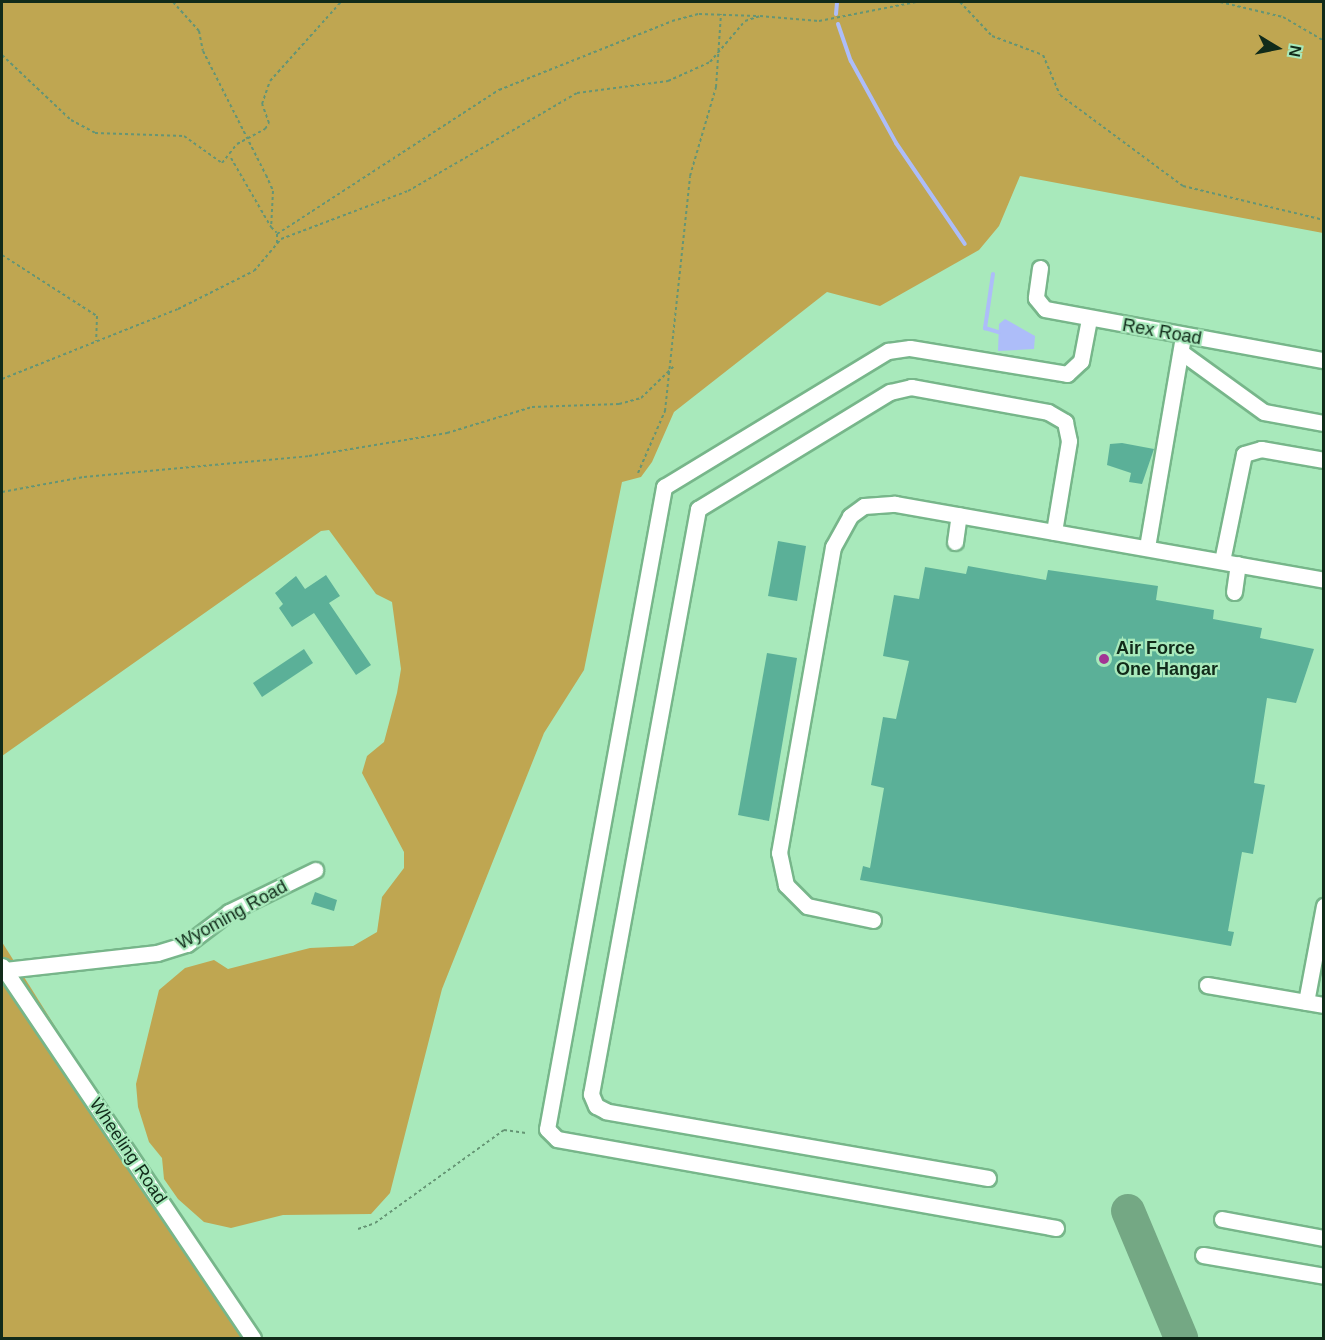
<!DOCTYPE html>
<html>
<head>
<meta charset="utf-8">
<style>
  body { margin:0 }
  #map { position:relative; width:1325px; height:1340px; overflow:hidden; background:#a8e9bb; font-family:Helvetica,sans-serif }
  div>[style] { position:absolute }
  [style*='--x'] { left:calc(var(--x)*1px); top:calc(var(--y)*1px); width:calc(var(--w)*1px); rotate:calc(var(--a)*1deg) }
  .green>* { inset:0; background:#bfa651 }
  .water>* { inset:0; background:#adbdf9 }
  .stream>* { height:4px; margin:-2px; padding:0 2px; transform-origin:2px; border-radius:2px; background:#adbdf9 }
  .taxiway>* { height:34px; margin:-17px; padding:0 17px; transform-origin:17px; border-radius:17px; background:#74a884 }
  .building>* { inset:0; background:#5bb098 }
  .path>* { height:2px; margin-top:-1px; transform-origin:0; background:repeating-linear-gradient(90deg,#659574 0 3px,transparent 0 6px) }
  .roads { filter:drop-shadow(2px 0 #77b68a) drop-shadow(-2px 0 #77b68a) drop-shadow(0 2px #77b68a) drop-shadow(0 -2px #77b68a) }
  .minor>* { height:15px; margin:-7.5px; padding:0 7.5px; transform-origin:7.5px; border-radius:7.5px; background:#fff }
  .dots>* { width:16px; height:16px; translate:-50% -50%; box-sizing:border-box; border:3px solid #a8e9bb; border-radius:50% }
  span { translate:-50% -50%; white-space:nowrap; text-align:center; line-height:1.15; -webkit-text-stroke:4.5px #a8e9bb; paint-order:stroke }
  .street-label { font-size:18px; color:#112b1a }
  .poi-label { font-size:18px; color:#112b1a; font-weight:700 }
  .left { translate:0 -50%; text-align:left }
  .frame { position:absolute; inset:0; border:3px solid #112b1a; pointer-events:none }
  .north { position:absolute; left:1247px; top:18px; width:60px; height:60px; -webkit-text-stroke:4px #a8e9bb; paint-order:stroke; rotate:100deg; font-size:16px; font-weight:700; line-height:24px; text-align:center; color:#112b1a }
  .north::after { content:''; display:block; margin:auto; width:21px; height:27px; background:#112b1a; clip-path:polygon(50% 0,100% 100%,50% 72%,0 100%) }
</style>
</head>
<body>
<div id="map">
  <div class="green">
    <div style="clip-path:polygon(2px 2px,1323px 2px,1323px 233px,1020px 176px,999px 226px,979px 250px,880px 306px,827px 292px,674px 412px,652px 462px,641px 477px,622px 482px,584px 670px,544px 733px,442px 989px,390px 1193px,371px 1214px,283px 1215px,231px 1228px,204px 1222px,178px 1199px,164px 1179px,162px 1158px,149px 1142px,138px 1107px,136px 1084px,159px 990px,185px 968px,214px 960px,228px 969px,310px 948px,353px 946px,377px 932px,382px 897px,404px 868px,404px 852px,362px 773px,367px 756px,384px 742px,397px 693px,401px 669px,392px 602px,376px 594px,329px 530px,321px 531px,2px 756px)"></div>
    <div style="clip-path:polygon(2px 942px,251px 1338px,2px 1338px)"></div>
  </div>
  <div class="water">
    <div style="clip-path:polygon(1005px 319px,1035px 336px,1034px 349px,998px 351px,999px 324px)"></div>
  </div>
  <div class="stream">
    <div style="--x:836;--y:14;--w:12;--a:-85"></div>
    <div style="--x:838;--y:24;--w:39;--a:71"></div>
    <div style="--x:851;--y:61;--w:94;--a:61.2"></div>
    <div style="--x:896;--y:143;--w:122;--a:55.7"></div>
    <div style="--x:993;--y:274;--w:55;--a:98.4"></div>
    <div style="--x:985;--y:328;--w:14;--a:17"></div>
  </div>
  <div class="taxiway">
    <div style="--x:1128;--y:1211;--w:138;--a:67.3"></div>
  </div>
  <div class="building">
    <div style="clip-path:polygon(1122px 443px,1154px 449px,1142px 484px,1129px 482px,1131px 473px,1107px 465px,1110px 444px)"></div>
    <div style="clip-path:polygon(778px 541px,806px 546px,797px 601px,768px 596px)"></div>
    <div style="clip-path:polygon(968px 566px,1046px 580px,1048px 570px,1158px 586px,1156px 600px,1214px 610px,1213px 619px,1262px 628px,1260px 638px,1314px 649px,1296px 703px,1267px 698px,1254px 783px,1265px 785px,1253px 854px,1242px 852px,1228px 931px,1234px 932px,1231px 946px,860px 880px,863px 866px,870px 868px,884px 788px,871px 785px,883px 717px,896px 719px,909px 661px,883px 656px,894px 595px,919px 599px,925px 567px,966px 574px)"></div>
    <div style="clip-path:polygon(326px 575px,340px 596px,329px 603px,371px 665px,356px 675px,314px 613px,292px 627px,279px 608px,283px 604px,275px 593px,296px 576px,305px 589px)"></div>
    <div style="clip-path:polygon(304px 649px,313px 663px,262px 697px,253px 683px)"></div>
    <div style="clip-path:polygon(767px 653px,797px 658px,769px 821px,738px 815px)"></div>
    <div style="clip-path:polygon(315px 892px,337px 900px,334px 911px,311px 904px)"></div>
  </div>
  <div class="path">
    <div style="--x:173;--y:2;--w:39;--a:48"></div>
    <div style="--x:199;--y:31;--w:20;--a:79"></div>
    <div style="--x:203;--y:51;--w:139;--a:63.1"></div>
    <div style="--x:266;--y:175;--w:17;--a:66"></div>
    <div style="--x:273;--y:191;--w:36;--a:93"></div>
    <div style="--x:271;--y:227;--w:8;--a:45"></div>
    <div style="--x:960;--y:2;--w:47;--a:46.7"></div>
    <div style="--x:992;--y:36;--w:54;--a:20.4"></div>
    <div style="--x:1043;--y:55;--w:43;--a:67"></div>
    <div style="--x:1060;--y:95;--w:153;--a:36.5"></div>
    <div style="--x:1183;--y:186;--w:145;--a:13.6"></div>
    <div style="--x:1220;--y:2;--w:65;--a:13.4"></div>
    <div style="--x:1283;--y:17;--w:48;--a:30.3"></div>
    <div style="--x:2;--y:55;--w:95;--a:43.3"></div>
    <div style="--x:71;--y:120;--w:27;--a:28"></div>
    <div style="--x:95;--y:133;--w:89;--a:1.9"></div>
    <div style="--x:184;--y:136;--w:47;--a:35.4"></div>
    <div style="--x:222;--y:163;--w:24;--a:-52"></div>
    <div style="--x:237;--y:144;--w:32;--a:-28"></div>
    <div style="--x:265;--y:129;--w:7;--a:-56"></div>
    <div style="--x:269;--y:123;--w:20;--a:-110"></div>
    <div style="--x:262;--y:104;--w:24;--a:-71"></div>
    <div style="--x:270;--y:81;--w:106;--a:-48.1"></div>
    <div style="--x:231;--y:158;--w:80;--a:59.9"></div>
    <div style="--x:277;--y:243;--w:9;--a:-90"></div>
    <div style="--x:277;--y:234;--w:265;--a:-33"></div>
    <div style="--x:499;--y:90;--w:186;--a:-21.7"></div>
    <div style="--x:672;--y:21;--w:28;--a:-15"></div>
    <div style="--x:699;--y:14;--w:58;--a:2"></div>
    <div style="--x:2;--y:255;--w:113;--a:32.7"></div>
    <div style="--x:97;--y:316;--w:25;--a:92"></div>
    <div style="--x:2;--y:379;--w:189;--a:-21.7"></div>
    <div style="--x:178;--y:309;--w:85;--a:-26.6"></div>
    <div style="--x:254;--y:271;--w:42;--a:-49.8"></div>
    <div style="--x:281;--y:239;--w:136;--a:-20.7"></div>
    <div style="--x:408;--y:191;--w:195;--a:-30.1"></div>
    <div style="--x:577;--y:93;--w:92;--a:-7.5"></div>
    <div style="--x:668;--y:81;--w:46;--a:-24.3"></div>
    <div style="--x:710;--y:62;--w:54;--a:-49.5"></div>
    <div style="--x:745;--y:21;--w:16;--a:-18"></div>
    <div style="--x:760;--y:16;--w:59;--a:4.8"></div>
    <div style="--x:819;--y:21;--w:99;--a:-11.1"></div>
    <div style="--x:638;--y:473;--w:68;--a:-66.5"></div>
    <div style="--x:665;--y:411;--w:236;--a:-83.9"></div>
    <div style="--x:690;--y:176;--w:93;--a:-73.7"></div>
    <div style="--x:716;--y:87;--w:73;--a:-86.1"></div>
    <div style="--x:2;--y:492;--w:83;--a:-10.4"></div>
    <div style="--x:84;--y:477;--w:226;--a:-5.3"></div>
    <div style="--x:309;--y:456;--w:140;--a:-9.5"></div>
    <div style="--x:447;--y:433;--w:89;--a:-17"></div>
    <div style="--x:532;--y:407;--w:87;--a:-2"></div>
    <div style="--x:619;--y:404;--w:23;--a:-15"></div>
    <div style="--x:641;--y:398;--w:45;--a:-44.1"></div>
    <div style="--x:358;--y:1229;--w:18;--a:-19"></div>
    <div style="--x:375;--y:1223;--w:159;--a:-35.8"></div>
    <div style="--x:504;--y:1130;--w:22;--a:8"></div>
  </div>
  <div class="roads">
    <div class="minor">
      <div style="--x:1040;--y:268;--w:30;--a:98"></div>
      <div style="--x:1036;--y:298;--w:14;--a:51"></div>
      <div style="--x:1045;--y:309;--w:284;--a:10.4"></div>
      <div style="--x:1181;--y:352;--w:102;--a:35.9"></div>
      <div style="--x:1264;--y:412;--w:61;--a:10.4"></div>
      <div style="--x:955;--y:542;--w:27;--a:-82"></div>
      <div style="--x:1147;--y:547;--w:214;--a:-80.3"></div>
      <div style="--x:1222;--y:561;--w:109;--a:-78.4"></div>
      <div style="--x:1244;--y:454;--w:18;--a:-16"></div>
      <div style="--x:1261;--y:449;--w:64;--a:9.9"></div>
      <div style="--x:1234;--y:592;--w:28;--a:-82"></div>
      <div style="--x:873;--y:920;--w:67;--a:-168"></div>
      <div style="--x:807;--y:906;--w:30;--a:-135"></div>
      <div style="--x:786;--y:885;--w:33;--a:-102"></div>
      <div style="--x:779;--y:853;--w:311;--a:-80"></div>
      <div style="--x:833;--y:547;--w:35;--a:-61"></div>
      <div style="--x:850;--y:516;--w:17;--a:-36"></div>
      <div style="--x:864;--y:506;--w:31;--a:-4"></div>
      <div style="--x:895;--y:504;--w:436;--a:10"></div>
      <div style="--x:2;--y:966;--w:449;--a:56"></div>
      <div style="--x:5;--y:970;--w:153;--a:-6.4"></div>
      <div style="--x:157;--y:953;--w:31;--a:-17"></div>
      <div style="--x:187;--y:944;--w:53;--a:-37.3"></div>
      <div style="--x:229;--y:912;--w:96;--a:-26"></div>
      <div style="--x:1207;--y:985;--w:119;--a:9.7"></div>
      <div style="--x:1306;--y:1002;--w:98;--a:-79.4"></div>
      <div style="--x:988;--y:1178;--w:388;--a:-170.1"></div>
      <div style="--x:606;--y:1111;--w:11;--a:-153"></div>
      <div style="--x:596;--y:1106;--w:13;--a:-113"></div>
      <div style="--x:591;--y:1094;--w:595;--a:-79.63"></div>
      <div style="--x:698;--y:509;--w:225;--a:-31.4"></div>
      <div style="--x:890;--y:392;--w:22;--a:-13"></div>
      <div style="--x:911;--y:387;--w:139;--a:10.3"></div>
      <div style="--x:1048;--y:412;--w:20;--a:30"></div>
      <div style="--x:1065;--y:422;--w:19;--a:78"></div>
      <div style="--x:1069;--y:441;--w:92;--a:99.4"></div>
      <div style="--x:1222;--y:1219;--w:104;--a:10.6"></div>
      <div style="--x:1056;--y:1228;--w:507;--a:-169.89"></div>
      <div style="--x:557;--y:1139;--w:14;--a:-135"></div>
      <div style="--x:547;--y:1129;--w:653;--a:-79.67"></div>
      <div style="--x:664;--y:487;--w:262;--a:-31.3"></div>
      <div style="--x:888;--y:351;--w:22;--a:-8"></div>
      <div style="--x:910;--y:348;--w:159;--a:9.4"></div>
      <div style="--x:1067;--y:374;--w:19;--a:-43"></div>
      <div style="--x:1081;--y:361;--w:43;--a:-79.2"></div>
      <div style="--x:1203;--y:1255;--w:123;--a:9.8"></div>
    </div>
  </div>
  <div class="dots">
    <div style="left:1104px;top:659px;background:#a23594"></div>
  </div>
  <div class="street-label">
    <span style="left:1162px;top:332px;rotate:10deg">Rex Road</span>
    <span style="left:232px;top:915px;rotate:-29deg">Wyoming Road</span>
    <span style="left:128px;top:1151px;rotate:56deg">Wheeling Road</span>
  </div>
  <div class="poi-label">
    <span class="left" style="left:1116px;top:659px">Air Force<br>One Hangar</span>
  </div>
  <div class="frame"></div>
  <div class="north">N</div>
</div>
</body>
</html>
